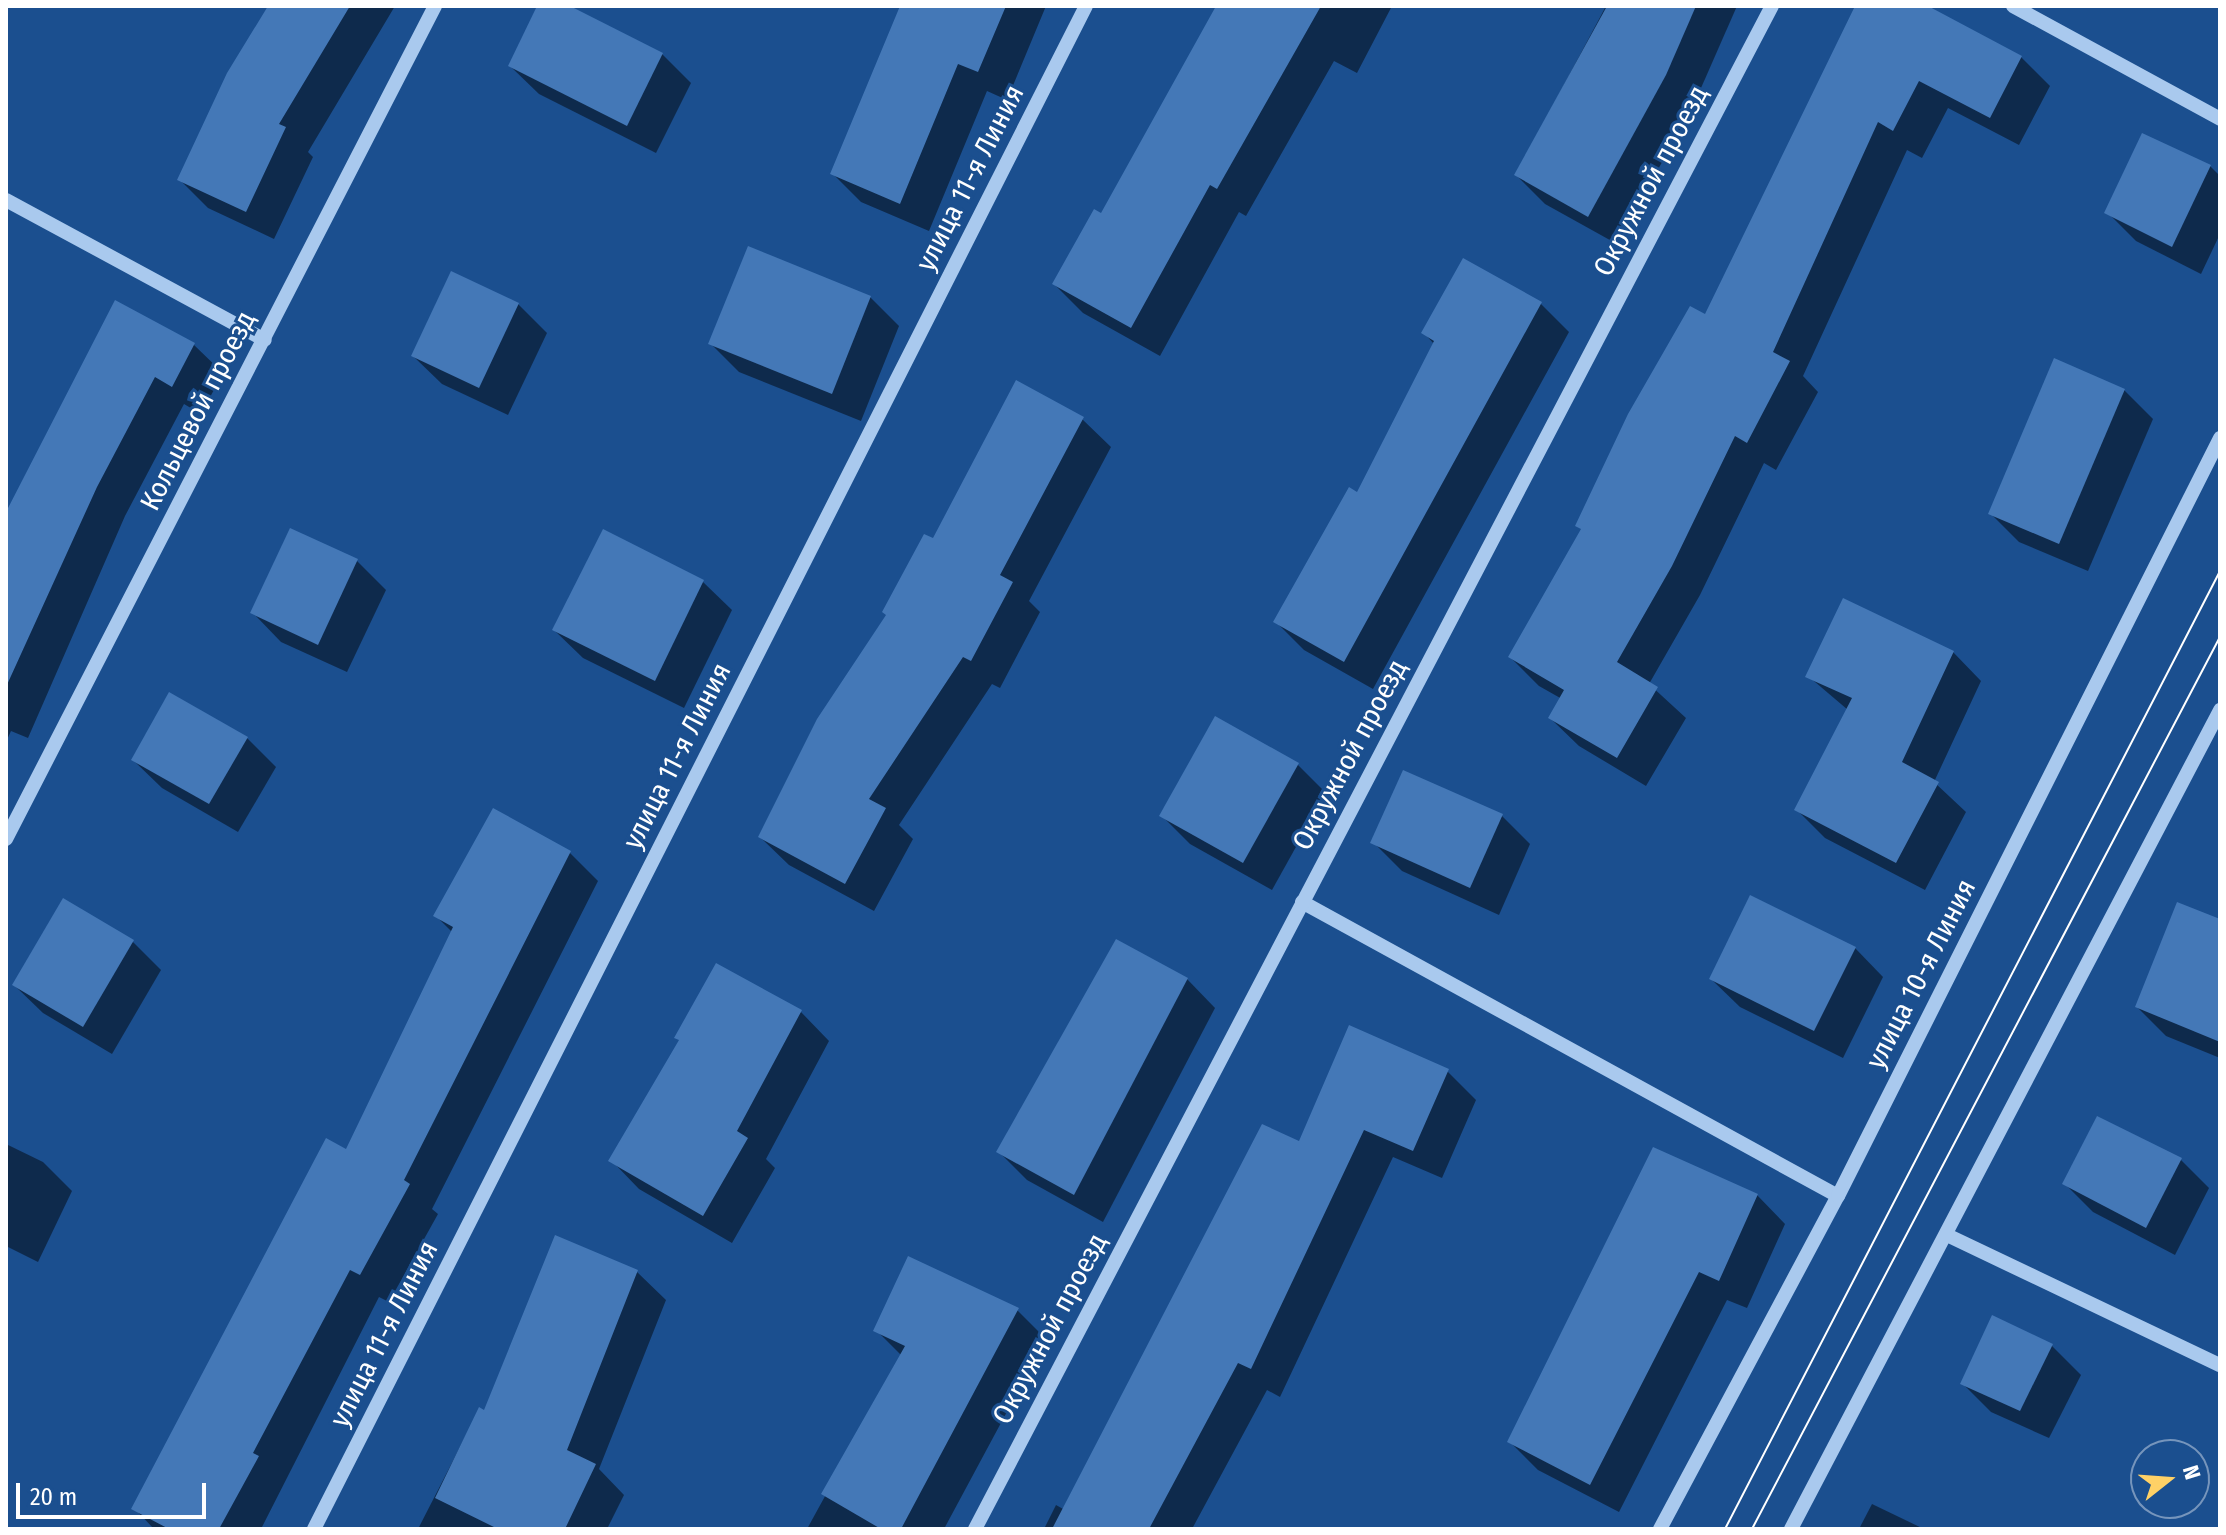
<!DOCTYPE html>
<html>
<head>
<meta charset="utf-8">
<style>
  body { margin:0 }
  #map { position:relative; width:2226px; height:1535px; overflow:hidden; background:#1b4f8f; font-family:"Fira Sans Condensed",sans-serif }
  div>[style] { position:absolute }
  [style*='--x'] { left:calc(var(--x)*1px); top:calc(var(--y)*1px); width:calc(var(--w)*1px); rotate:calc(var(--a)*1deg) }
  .shadow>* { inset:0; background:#0007 }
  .building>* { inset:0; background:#4478b7 }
  .minor>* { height:14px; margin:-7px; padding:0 7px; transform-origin:7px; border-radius:7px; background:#a9c9ee }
  .tram>* { height:2px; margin:-1px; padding:0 1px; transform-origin:1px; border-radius:1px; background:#fff }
  span { translate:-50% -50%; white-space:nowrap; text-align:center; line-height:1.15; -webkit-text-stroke:6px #1b4f8f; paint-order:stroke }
  .street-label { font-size:28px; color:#fff }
  .frame { position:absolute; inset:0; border:8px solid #fff; pointer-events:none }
  .north { position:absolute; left:2130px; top:1439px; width:80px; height:80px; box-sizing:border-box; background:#1b4f8f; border:2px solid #7695bc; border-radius:50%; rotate:73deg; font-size:22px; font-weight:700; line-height:32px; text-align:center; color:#fff }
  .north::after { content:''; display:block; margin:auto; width:28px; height:36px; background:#ffd166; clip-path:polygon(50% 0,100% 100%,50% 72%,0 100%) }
  .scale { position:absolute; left:16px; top:1483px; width:190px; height:36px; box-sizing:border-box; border:4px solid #fff; border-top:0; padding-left:10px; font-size:24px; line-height:28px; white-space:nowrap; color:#fff; -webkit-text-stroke:6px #1b4f8f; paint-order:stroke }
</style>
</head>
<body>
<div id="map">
  <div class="shadow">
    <div style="clip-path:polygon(271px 6px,395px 6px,308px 152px,313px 157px,274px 239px,208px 208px,180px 180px)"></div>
    <div style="clip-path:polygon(540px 6px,565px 6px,662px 54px,691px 83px,656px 153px,539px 94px,510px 66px)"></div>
    <div style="clip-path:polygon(902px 6px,1046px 6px,1007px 100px,987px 91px,929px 231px,861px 202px,832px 173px)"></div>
    <div style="clip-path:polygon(1218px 6px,1392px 6px,1357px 73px,1334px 61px,1246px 216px,1239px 212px,1160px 356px,1083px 313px,1054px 284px,1102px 216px)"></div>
    <div style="clip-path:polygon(1606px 6px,1737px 6px,1694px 104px,1617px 244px,1545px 204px,1516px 175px)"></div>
    <div style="clip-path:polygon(1857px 6px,1924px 6px,2021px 57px,2050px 86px,2019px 145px,1948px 108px,1922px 158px,1907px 150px,1803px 376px,1818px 392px,1776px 470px,1764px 463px,1700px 595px,1649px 684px,1686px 718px,1646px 786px,1579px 746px,1550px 718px,1562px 699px,1539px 686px,1510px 657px,1705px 317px)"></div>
    <div style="clip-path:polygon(2210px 166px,2220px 176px,2220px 234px,2201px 274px,2136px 241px,2107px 212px)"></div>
    <div style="clip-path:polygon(870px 297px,899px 326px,861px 421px,739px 372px,711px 344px)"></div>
    <div style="clip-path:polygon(115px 303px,194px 345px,223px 373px,201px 414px,184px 404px,125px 516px,28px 738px,11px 731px,6px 742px,6px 516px)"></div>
    <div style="clip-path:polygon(1540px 303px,1569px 332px,1373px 689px,1304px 650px,1276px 622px,1358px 494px,1434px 344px,1424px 333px)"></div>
    <div style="clip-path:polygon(518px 304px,547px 333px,508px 415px,442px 384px,413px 356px)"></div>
    <div style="clip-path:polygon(2124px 390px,2153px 419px,2088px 571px,2019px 542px,1990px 513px)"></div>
    <div style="clip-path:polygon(1082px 419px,1111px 447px,1029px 601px,1040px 612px,1000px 688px,992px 684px,899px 825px,913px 839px,874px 911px,789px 865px,760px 837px,934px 541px)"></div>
    <div style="clip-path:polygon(291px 530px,357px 561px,386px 590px,347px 672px,281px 642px,253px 613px)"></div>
    <div style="clip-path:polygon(604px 532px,703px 582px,732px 610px,684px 708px,583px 658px,554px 630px)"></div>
    <div style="clip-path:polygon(1953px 652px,1981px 681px,1934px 782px,1966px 812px,1925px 890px,1825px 838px,1796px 809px,1848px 710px,1808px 676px)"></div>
    <div style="clip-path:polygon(247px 738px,276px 767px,238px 832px,162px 788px,133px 760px)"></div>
    <div style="clip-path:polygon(1297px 764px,1326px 793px,1272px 890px,1190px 844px,1162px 816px)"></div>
    <div style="clip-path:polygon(1502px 816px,1530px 844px,1499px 915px,1402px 871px,1373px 842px)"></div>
    <div style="clip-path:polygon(570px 853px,598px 881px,432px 1209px,438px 1214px,389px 1302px,379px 1297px,261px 1529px,154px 1529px,134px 1508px,347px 1152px,452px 932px,436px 916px)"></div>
    <div style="clip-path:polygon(2220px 921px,2220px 1058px,2166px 1036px,2137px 1007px)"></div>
    <div style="clip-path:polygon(133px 942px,161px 970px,112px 1054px,43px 1013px,14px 985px)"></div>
    <div style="clip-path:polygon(1855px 948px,1883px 977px,1843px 1058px,1740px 1007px,1711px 979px)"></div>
    <div style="clip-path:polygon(1187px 979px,1215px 1008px,1103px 1222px,1027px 1180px,999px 1152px)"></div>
    <div style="clip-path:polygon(801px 1012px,829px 1041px,766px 1159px,775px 1168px,732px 1243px,639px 1189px,611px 1160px)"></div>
    <div style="clip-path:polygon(1447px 1071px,1476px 1100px,1442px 1178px,1393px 1157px,1280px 1397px,1267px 1390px,1192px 1529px,1044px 1529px,1056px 1505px,1065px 1510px,1300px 1144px)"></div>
    <div style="clip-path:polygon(6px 1144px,43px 1162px,72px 1191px,38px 1262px,6px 1246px)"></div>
    <div style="clip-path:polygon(2181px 1160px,2209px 1188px,2175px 1255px,2093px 1212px,2064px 1183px)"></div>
    <div style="clip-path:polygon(1757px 1195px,1785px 1224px,1747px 1308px,1727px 1300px,1619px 1512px,1538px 1470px,1510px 1442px)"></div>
    <div style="clip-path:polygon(637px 1272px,666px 1300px,599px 1469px,624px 1495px,607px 1529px,418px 1529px,479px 1410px,485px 1413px)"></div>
    <div style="clip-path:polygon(1017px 1310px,1046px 1339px,944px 1529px,807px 1529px,902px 1356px,876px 1330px)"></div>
    <div style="clip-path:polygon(1993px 1317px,2052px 1346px,2081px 1375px,2049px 1438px,1991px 1412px,1962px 1383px)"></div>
    <div style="clip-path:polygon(1872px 1504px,1924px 1529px,1859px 1529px)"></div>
  </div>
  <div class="building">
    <div style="clip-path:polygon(268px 6px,350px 6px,279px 124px,286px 127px,246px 212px,177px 180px,227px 73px)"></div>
    <div style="clip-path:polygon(537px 6px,570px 6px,663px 53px,627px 126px,508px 66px)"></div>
    <div style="clip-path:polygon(900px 6px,1006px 6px,978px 72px,958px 64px,900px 204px,830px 174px)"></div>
    <div style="clip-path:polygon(1216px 6px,1321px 6px,1217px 189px,1210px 185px,1131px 328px,1052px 284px,1094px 209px,1101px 213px)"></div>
    <div style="clip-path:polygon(1607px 6px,1696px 6px,1666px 75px,1588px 217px,1514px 175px)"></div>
    <div style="clip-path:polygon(1855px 6px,1928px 6px,2022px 56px,1990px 118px,1919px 81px,1893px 131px,1878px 122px,1773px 352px,1790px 361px,1747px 443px,1735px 436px,1672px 566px,1617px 662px,1658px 687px,1617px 758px,1548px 718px,1564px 690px,1508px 657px,1581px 529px,1575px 526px,1628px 414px,1690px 306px,1705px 314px)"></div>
    <div style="clip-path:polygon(2142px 133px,2211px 165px,2172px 247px,2104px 213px)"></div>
    <div style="clip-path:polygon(748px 246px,871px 296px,832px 394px,708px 344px)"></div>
    <div style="clip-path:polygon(1463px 258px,1542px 302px,1344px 662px,1273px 622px,1349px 487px,1357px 492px,1434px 341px,1421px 333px)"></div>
    <div style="clip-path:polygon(451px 271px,519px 303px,479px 388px,411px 356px)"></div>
    <div style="clip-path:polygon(115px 300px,195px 343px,172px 387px,155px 377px,97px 487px,6px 687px,6px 512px)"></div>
    <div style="clip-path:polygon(2054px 358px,2125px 389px,2059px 544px,1988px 514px)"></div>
    <div style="clip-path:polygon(1016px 380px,1084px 417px,1000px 575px,1013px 582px,971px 661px,963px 657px,869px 799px,886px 808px,845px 884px,758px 837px,817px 719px,886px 615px,882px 612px,924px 534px,933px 538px)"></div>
    <div style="clip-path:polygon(290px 528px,358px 559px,318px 645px,250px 613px)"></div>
    <div style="clip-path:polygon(603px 529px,704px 580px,655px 681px,552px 630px)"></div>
    <div style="clip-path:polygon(1843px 598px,1954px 651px,1902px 762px,1939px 782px,1896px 863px,1794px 810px,1852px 698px,1805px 677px)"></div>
    <div style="clip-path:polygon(169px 692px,248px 737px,209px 804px,131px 760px)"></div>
    <div style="clip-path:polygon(1215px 716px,1299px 763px,1243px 863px,1159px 816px)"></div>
    <div style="clip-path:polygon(1403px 770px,1503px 814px,1470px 888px,1370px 843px)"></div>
    <div style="clip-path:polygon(493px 808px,571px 851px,404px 1180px,410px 1184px,360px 1275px,350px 1270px,253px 1453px,259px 1456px,219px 1529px,169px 1529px,131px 1509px,326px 1138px,346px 1149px,453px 927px,433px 916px)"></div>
    <div style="clip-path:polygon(1750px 895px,1856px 947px,1814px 1031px,1709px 979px)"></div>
    <div style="clip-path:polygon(63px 898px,134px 940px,83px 1027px,12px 985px)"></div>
    <div style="clip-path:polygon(2177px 902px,2220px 919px,2220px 1042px,2135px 1007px)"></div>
    <div style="clip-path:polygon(1116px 939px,1188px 978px,1074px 1195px,996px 1152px)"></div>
    <div style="clip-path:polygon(716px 963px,802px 1010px,737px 1131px,748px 1138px,703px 1216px,608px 1161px,679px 1040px,674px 1038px)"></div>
    <div style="clip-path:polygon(1349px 1025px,1449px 1069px,1413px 1151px,1364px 1130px,1251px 1369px,1238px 1363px,1149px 1529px,1052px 1529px,1262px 1124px,1299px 1141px)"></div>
    <div style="clip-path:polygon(2097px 1116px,2182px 1158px,2146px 1228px,2062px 1184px)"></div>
    <div style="clip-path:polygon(1653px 1147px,1758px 1194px,1719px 1281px,1699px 1272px,1590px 1485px,1507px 1442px)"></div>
    <div style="clip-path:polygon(555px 1235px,638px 1270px,567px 1450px,596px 1464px,565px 1529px,498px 1529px,435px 1498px,479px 1407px,484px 1410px)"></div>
    <div style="clip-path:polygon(908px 1256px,1019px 1308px,901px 1529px,881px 1529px,821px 1494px,905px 1346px,873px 1331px)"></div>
    <div style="clip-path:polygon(1992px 1315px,2053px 1344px,2020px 1411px,1960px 1384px)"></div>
  </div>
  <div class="minor">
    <div style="--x:2013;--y:6;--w:236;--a:28.6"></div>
    <div style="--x:6;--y:200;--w:294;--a:28.4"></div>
    <div style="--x:6;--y:839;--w:937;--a:-62.75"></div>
    <div style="--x:1302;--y:902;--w:611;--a:28.75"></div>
    <div style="--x:1949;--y:1236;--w:300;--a:25.5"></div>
    <div style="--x:314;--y:1529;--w:1707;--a:-63.12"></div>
    <div style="--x:975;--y:1529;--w:1719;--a:-62.38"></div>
    <div style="--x:1660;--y:1529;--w:378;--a:-61.9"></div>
    <div style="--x:1838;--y:1196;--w:849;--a:-63.25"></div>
    <div style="--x:1791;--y:1529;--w:925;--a:-62.35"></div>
  </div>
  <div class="tram">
    <div style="--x:1725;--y:1529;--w:1078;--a:-62.67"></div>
    <div style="--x:1752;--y:1529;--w:1007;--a:-62.32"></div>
  </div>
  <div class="street-label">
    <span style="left:970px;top:178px;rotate:-63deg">улица 11-я Линия</span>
    <span style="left:1651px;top:181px;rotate:-62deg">Окружной проезд</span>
    <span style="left:198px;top:411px;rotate:-63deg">Кольцевой проезд</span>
    <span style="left:1350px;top:755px;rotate:-62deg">Окружной проезд</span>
    <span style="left:677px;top:756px;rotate:-63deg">улица 11-я Линия</span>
    <span style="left:1921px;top:974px;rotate:-63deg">улица 10-я Линия</span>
    <span style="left:1050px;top:1329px;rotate:-62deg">Окружной проезд</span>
    <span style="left:384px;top:1334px;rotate:-63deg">улица 11-я Линия</span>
  </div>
  <div class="frame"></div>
  <div class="north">N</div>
  <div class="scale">20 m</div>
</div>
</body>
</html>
